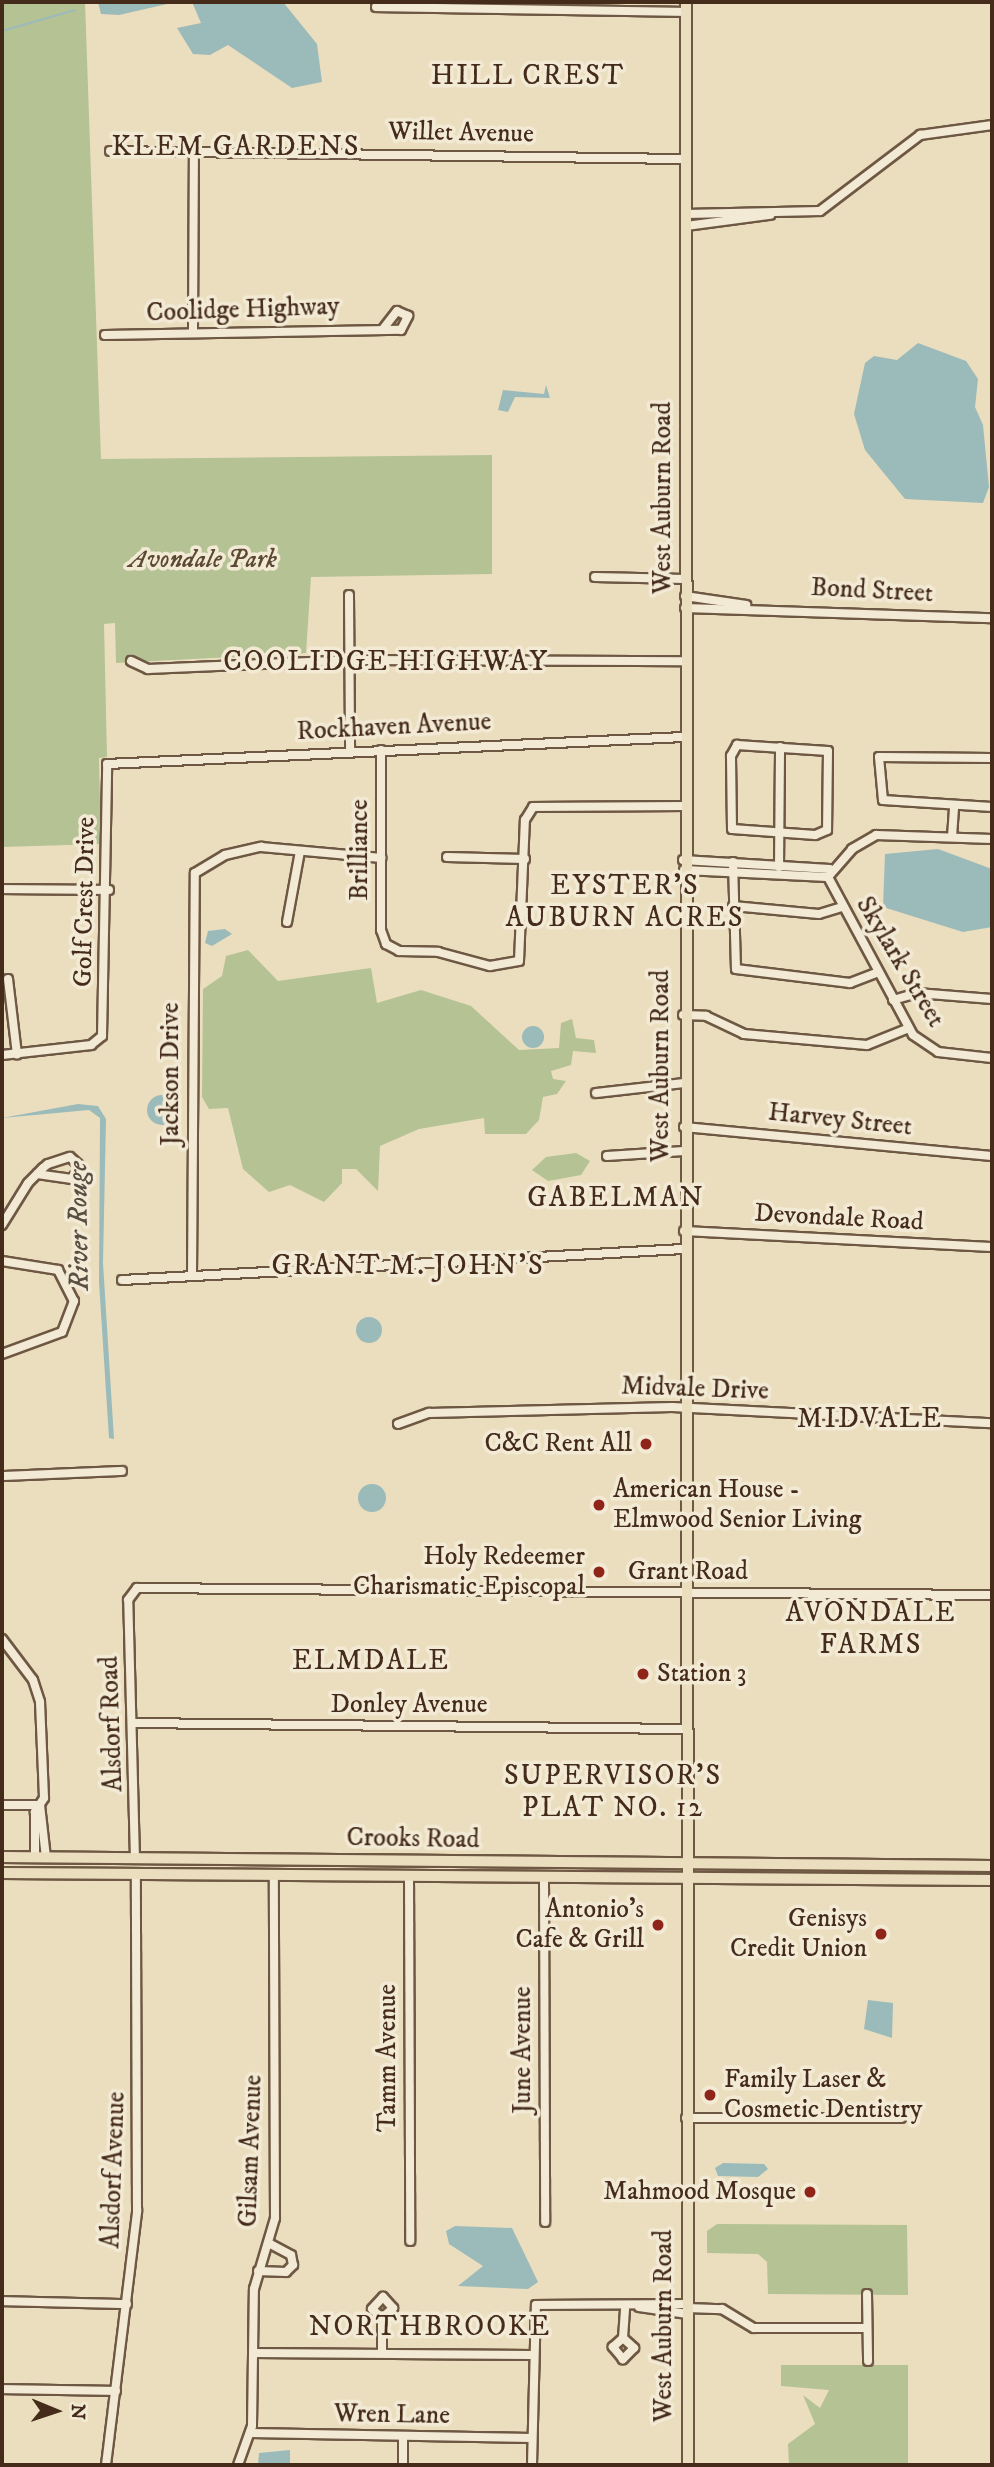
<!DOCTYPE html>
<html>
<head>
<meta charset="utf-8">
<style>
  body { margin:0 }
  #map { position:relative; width:994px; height:2467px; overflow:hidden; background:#ebdebe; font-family:"IM FELL DW Pica",serif }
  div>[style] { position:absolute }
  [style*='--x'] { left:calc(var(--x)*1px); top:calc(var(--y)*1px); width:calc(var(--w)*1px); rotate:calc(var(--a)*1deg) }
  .green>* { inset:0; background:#b4c294 }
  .water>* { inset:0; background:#9bbaba }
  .round { border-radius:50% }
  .stream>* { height:2px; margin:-1px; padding:0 1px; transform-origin:1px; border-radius:1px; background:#9bbaba }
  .roads { filter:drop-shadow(2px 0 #6e5843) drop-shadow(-2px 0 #6e5843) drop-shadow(0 2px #6e5843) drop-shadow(0 -2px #6e5843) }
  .minor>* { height:8px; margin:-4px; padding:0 4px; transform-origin:4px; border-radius:4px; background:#f2ead5 }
  .major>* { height:10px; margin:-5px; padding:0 5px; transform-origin:5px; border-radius:5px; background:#ebdebe }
  .dots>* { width:19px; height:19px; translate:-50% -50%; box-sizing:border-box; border:4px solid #f2ead5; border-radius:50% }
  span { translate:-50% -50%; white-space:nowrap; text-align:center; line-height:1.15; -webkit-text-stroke:7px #f2ead5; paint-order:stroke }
  .street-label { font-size:26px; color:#452b1a }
  .park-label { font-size:26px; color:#5b4932; font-style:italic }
  .poi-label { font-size:26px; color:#452b1a }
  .right { translate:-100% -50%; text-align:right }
  .left { translate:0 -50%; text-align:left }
  .neighbourhood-label { font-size:28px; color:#452b1a; letter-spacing:2px }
  .water-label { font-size:28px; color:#5a4f42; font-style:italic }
  .frame { position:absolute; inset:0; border:4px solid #452b1a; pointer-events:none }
  .north { position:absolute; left:21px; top:2376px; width:70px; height:70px; -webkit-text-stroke:5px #f2ead5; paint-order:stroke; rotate:92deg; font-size:19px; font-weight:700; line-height:28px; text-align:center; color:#452b1a }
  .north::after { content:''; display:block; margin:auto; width:24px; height:32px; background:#452b1a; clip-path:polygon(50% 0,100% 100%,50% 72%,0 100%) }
</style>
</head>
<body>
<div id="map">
  <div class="green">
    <div style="clip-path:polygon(2px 2px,85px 2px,101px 459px,492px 455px,492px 574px,311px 577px,306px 653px,116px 663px,115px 623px,104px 624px,107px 757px,99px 758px,101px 844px,2px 847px)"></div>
    <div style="clip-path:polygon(248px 950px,278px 981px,371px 968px,377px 1003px,421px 990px,471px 1006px,519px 1050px,559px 1048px,561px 1023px,572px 1019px,576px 1038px,594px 1040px,596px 1053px,573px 1051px,571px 1065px,551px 1071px,553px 1079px,566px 1081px,557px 1094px,543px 1097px,539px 1120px,526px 1134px,485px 1134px,484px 1118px,419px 1129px,380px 1146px,378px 1191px,356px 1169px,342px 1169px,342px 1183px,324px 1202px,290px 1185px,269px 1192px,243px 1169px,228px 1108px,209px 1109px,202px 1097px,203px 989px,222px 976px,226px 956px)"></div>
    <div style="clip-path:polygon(576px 1153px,590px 1161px,581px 1175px,548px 1181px,532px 1170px,546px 1157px)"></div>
    <div style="clip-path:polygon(717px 2224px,907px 2225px,908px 2295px,768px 2294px,767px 2262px,758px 2254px,707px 2253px,707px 2231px)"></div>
    <div style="clip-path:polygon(781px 2365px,908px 2365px,908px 2465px,789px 2465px,788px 2444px,815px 2424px,803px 2395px,820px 2408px,829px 2390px,781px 2386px)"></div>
  </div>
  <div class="water">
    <div style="clip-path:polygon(98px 2px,176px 2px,119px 15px,101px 14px)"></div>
    <div style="clip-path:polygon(192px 2px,283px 2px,317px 44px,322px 82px,292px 88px,228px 45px,210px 55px,193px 54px,177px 28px,201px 23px)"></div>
    <div style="clip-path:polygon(918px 343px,966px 361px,978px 379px,975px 407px,983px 425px,989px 487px,983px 503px,905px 499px,865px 450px,854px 414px,865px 363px,874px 356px,897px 360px)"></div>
    <div style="clip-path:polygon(546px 385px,550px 398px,515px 397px,508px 412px,498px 410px,503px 390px,544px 394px)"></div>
    <div style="clip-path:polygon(938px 849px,992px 869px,992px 927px,963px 932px,883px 907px,885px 854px)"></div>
    <div style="clip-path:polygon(208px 931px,225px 929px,232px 934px,212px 946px,205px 943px)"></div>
    <div class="round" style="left:522px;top:1026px;width:22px;height:22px"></div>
    <div class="round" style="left:147px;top:1095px;width:30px;height:30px"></div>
    <div style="clip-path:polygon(78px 1104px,98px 1106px,106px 1119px,103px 1263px,114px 1439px,109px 1438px,99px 1282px,100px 1118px,89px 1110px,2px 1118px)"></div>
    <div class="round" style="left:356px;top:1317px;width:26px;height:26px"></div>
    <div class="round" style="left:358px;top:1484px;width:28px;height:28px"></div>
    <div style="clip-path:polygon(868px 2000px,893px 2003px,892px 2038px,864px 2029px)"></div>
    <div style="clip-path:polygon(723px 2163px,764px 2164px,768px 2169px,758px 2177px,718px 2176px,715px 2168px)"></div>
    <div style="clip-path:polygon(455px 2226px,512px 2228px,538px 2282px,528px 2289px,458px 2286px,483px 2266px,449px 2244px,446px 2231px)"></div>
    <div style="clip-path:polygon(290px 2450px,290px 2465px,258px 2465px,259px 2453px)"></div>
  </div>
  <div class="stream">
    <div style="--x:2;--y:31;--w:76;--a:-16"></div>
  </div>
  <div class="roads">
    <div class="minor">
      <div style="--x:376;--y:7;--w:310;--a:0.9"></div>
      <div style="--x:110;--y:151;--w:576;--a:0.8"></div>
      <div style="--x:686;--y:214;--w:134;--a:-1.3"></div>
      <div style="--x:820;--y:211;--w:126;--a:-37.2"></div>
      <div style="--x:920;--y:135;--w:73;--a:-7.9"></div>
      <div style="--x:686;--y:226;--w:85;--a:-7.5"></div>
      <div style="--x:193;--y:330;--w:181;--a:-89.7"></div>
      <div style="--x:105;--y:335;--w:296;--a:-1"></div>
      <div style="--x:401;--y:330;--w:16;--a:-63"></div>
      <div style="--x:408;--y:316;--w:12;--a:-156"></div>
      <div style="--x:397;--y:311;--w:23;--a:128"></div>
      <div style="--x:595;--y:577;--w:90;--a:1.3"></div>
      <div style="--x:349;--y:595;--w:157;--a:89.6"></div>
      <div style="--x:685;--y:596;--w:62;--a:8.4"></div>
      <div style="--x:685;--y:608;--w:307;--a:1.9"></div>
      <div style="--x:131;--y:661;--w:19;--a:25"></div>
      <div style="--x:148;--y:669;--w:208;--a:-2.5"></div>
      <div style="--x:356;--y:660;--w:329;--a:0.2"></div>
      <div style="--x:737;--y:745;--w:91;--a:3.8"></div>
      <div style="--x:828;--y:751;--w:79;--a:90.7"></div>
      <div style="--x:827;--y:830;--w:13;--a:157"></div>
      <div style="--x:815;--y:835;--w:83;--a:-175.9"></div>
      <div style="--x:732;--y:829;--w:73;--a:-90.8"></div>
      <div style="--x:731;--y:756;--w:13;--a:-61"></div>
      <div style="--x:381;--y:750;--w:180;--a:90"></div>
      <div style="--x:381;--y:930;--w:15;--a:70"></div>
      <div style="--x:386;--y:944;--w:15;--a:28"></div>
      <div style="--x:399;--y:951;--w:39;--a:1"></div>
      <div style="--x:438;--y:952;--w:54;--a:15.1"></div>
      <div style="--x:490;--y:966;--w:29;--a:-10"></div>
      <div style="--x:519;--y:961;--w:141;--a:-87.6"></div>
      <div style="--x:525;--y:820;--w:15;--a:-58"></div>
      <div style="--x:533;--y:807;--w:150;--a:-0.4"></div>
      <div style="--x:992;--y:758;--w:113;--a:-179.5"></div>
      <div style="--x:879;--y:757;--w:43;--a:84.7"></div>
      <div style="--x:883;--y:800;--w:109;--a:3.7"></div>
      <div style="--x:952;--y:837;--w:32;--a:-86"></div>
      <div style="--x:447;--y:857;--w:78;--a:1.5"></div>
      <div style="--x:683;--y:860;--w:147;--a:3.5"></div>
      <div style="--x:733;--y:862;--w:107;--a:88.4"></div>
      <div style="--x:736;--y:969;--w:115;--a:7"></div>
      <div style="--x:850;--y:983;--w:30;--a:-21"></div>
      <div style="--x:779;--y:867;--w:120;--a:-89.5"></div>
      <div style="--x:684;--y:870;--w:144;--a:2.8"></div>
      <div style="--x:828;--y:877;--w:179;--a:61.7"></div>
      <div style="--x:913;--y:1035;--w:30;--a:34"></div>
      <div style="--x:938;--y:1052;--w:54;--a:6.3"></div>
      <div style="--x:828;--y:877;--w:37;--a:-49"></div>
      <div style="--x:852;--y:849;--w:28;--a:-30"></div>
      <div style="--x:876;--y:835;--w:116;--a:2"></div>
      <div style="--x:2;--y:889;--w:107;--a:0.5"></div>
      <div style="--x:733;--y:906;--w:86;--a:5.3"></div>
      <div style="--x:819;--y:914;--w:24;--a:-17"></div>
      <div style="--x:287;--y:922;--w:72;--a:-79.6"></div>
      <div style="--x:8;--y:979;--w:76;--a:83.2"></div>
      <div style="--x:893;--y:1000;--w:25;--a:-16"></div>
      <div style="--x:917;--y:993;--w:75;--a:4.6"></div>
      <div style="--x:683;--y:1015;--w:23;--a:2"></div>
      <div style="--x:706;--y:1016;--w:42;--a:25.3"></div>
      <div style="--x:744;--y:1034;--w:123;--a:5.1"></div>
      <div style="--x:867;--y:1045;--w:45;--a:-22"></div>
      <div style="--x:2;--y:1055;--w:90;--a:-6.4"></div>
      <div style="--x:91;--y:1045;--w:14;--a:-39"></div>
      <div style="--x:102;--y:1036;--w:272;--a:-88.9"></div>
      <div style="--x:107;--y:764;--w:578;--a:-2.68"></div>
      <div style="--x:596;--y:1093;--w:89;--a:-6.5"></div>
      <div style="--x:684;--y:1127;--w:309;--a:5.4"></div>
      <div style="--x:607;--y:1156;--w:77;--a:-3.7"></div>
      <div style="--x:2;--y:1225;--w:49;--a:-58.2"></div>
      <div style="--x:28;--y:1183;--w:21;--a:-45"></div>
      <div style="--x:43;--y:1168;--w:6;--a:-39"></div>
      <div style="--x:48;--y:1164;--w:23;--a:-18"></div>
      <div style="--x:70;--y:1157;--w:15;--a:42"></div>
      <div style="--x:81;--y:1167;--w:15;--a:127"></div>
      <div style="--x:72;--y:1179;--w:35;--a:-172"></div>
      <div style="--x:684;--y:1231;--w:308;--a:3"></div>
      <div style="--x:2;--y:1261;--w:57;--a:9.1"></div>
      <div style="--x:58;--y:1270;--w:35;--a:63"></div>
      <div style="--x:74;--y:1301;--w:33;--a:111"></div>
      <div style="--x:62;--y:1332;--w:64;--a:159.9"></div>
      <div style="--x:192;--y:1276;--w:403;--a:-89.6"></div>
      <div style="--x:195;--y:873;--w:35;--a:-31"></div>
      <div style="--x:225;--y:855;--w:37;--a:-13"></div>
      <div style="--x:261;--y:847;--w:121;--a:5.2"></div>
      <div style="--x:122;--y:1280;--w:563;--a:-3.16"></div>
      <div style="--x:398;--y:1424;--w:33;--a:-20"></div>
      <div style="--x:429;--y:1413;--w:243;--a:-1.4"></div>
      <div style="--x:672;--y:1407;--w:320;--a:2.9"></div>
      <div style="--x:2;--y:1476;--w:120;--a:-2.4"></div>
      <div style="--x:2;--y:1639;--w:51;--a:52.9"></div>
      <div style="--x:33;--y:1680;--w:23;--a:72"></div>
      <div style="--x:40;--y:1702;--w:96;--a:87.6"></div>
      <div style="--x:44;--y:1798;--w:17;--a:123"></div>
      <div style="--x:35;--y:1812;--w:46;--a:90"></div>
      <div style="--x:132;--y:1723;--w:553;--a:0.62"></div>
      <div style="--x:2;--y:1805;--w:38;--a:0"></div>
      <div style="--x:40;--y:1805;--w:53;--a:83.5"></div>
      <div style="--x:135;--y:1859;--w:259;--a:-91.5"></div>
      <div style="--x:128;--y:1600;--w:15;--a:-53"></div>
      <div style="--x:137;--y:1588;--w:855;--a:0.47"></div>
      <div style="--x:409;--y:1876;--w:365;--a:89.8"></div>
      <div style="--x:544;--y:1879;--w:343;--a:89.8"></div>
      <div style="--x:686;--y:2118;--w:215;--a:0"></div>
      <div style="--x:258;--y:2271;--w:28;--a:2"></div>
      <div style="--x:286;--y:2272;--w:10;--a:-45"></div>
      <div style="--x:293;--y:2265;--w:10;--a:-101"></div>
      <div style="--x:291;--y:2255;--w:26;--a:-152"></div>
      <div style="--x:867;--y:2294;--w:67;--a:89.1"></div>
      <div style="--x:2;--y:2301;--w:125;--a:1.4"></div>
      <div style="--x:639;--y:2307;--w:49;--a:8.3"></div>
      <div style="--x:687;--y:2308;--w:35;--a:2"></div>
      <div style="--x:722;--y:2309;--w:37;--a:31"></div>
      <div style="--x:754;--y:2328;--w:113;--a:0"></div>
      <div style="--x:623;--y:2338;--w:15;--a:42"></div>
      <div style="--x:634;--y:2348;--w:16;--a:135"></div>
      <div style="--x:623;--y:2359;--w:16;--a:-130"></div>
      <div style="--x:613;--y:2347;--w:13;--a:-42"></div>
      <div style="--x:623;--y:2338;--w:32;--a:-86"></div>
      <div style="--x:253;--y:2353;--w:279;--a:0.4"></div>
      <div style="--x:382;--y:2353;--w:35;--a:-90"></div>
      <div style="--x:382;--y:2318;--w:15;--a:-42"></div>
      <div style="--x:393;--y:2308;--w:15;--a:-132"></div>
      <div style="--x:383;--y:2297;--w:16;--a:133"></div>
      <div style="--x:372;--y:2309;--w:13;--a:42"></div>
      <div style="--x:2;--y:2389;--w:114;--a:1"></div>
      <div style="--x:251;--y:2433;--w:281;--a:1"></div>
      <div style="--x:106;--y:2465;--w:256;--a:-83"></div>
      <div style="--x:137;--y:2211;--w:337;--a:-90.2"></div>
      <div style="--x:238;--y:2465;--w:41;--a:-70.3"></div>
      <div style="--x:252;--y:2426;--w:137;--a:-89.2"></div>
      <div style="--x:254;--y:2289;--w:74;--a:-73.5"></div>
      <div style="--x:275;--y:2218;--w:343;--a:-90.2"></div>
      <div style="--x:403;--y:2465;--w:29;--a:-90"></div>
      <div style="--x:532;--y:2465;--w:160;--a:-88.6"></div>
      <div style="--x:536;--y:2305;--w:151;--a:-0.4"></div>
    </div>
    <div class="major">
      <div style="--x:686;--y:2;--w:2463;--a:89.95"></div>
      <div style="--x:2;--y:1857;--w:990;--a:0.52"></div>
      <div style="--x:2;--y:1873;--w:990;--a:0.41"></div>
    </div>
  </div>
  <div class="dots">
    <div style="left:646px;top:1444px;background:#8f2418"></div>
    <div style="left:599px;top:1505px;background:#8f2418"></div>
    <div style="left:599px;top:1572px;background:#8f2418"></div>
    <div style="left:643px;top:1674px;background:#8f2418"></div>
    <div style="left:658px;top:1925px;background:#8f2418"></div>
    <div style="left:881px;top:1934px;background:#8f2418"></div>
    <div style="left:710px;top:2095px;background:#8f2418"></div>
    <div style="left:810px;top:2192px;background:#8f2418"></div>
  </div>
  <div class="street-label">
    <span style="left:461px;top:133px;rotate:1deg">Willet Avenue</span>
    <span style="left:243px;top:310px;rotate:-2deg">Coolidge Highway</span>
    <span style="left:663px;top:498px;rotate:-90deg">West Auburn Road</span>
    <span style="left:872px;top:591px;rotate:3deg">Bond Street</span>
    <span style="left:394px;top:727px;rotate:-3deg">Rockhaven Avenue</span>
    <span style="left:360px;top:850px;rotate:-90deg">Brilliance</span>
    <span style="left:85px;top:902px;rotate:-89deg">Golf Crest Drive</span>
    <span style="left:900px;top:962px;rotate:59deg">Skylark Street</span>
    <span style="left:661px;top:1066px;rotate:-90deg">West Auburn Road</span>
    <span style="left:171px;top:1074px;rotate:-90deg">Jackson Drive</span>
    <span style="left:840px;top:1120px;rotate:6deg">Harvey Street</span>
    <span style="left:839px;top:1218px;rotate:3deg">Devondale Road</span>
    <span style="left:695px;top:1389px;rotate:2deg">Midvale Drive</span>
    <span style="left:688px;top:1572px">Grant Road</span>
    <span style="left:409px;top:1705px">Donley Avenue</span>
    <span style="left:112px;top:1724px;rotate:-92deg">Alsdorf Road</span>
    <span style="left:413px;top:1839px;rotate:1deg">Crooks Road</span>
    <span style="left:523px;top:2050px;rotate:-90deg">June Avenue</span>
    <span style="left:388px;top:2058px;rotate:-90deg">Tamm Avenue</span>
    <span style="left:251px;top:2151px;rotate:-88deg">Gilsam Avenue</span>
    <span style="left:114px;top:2170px;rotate:-88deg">Alsdorf Avenue</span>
    <span style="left:664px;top:2326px;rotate:-90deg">West Auburn Road</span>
    <span style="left:392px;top:2415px;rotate:1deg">Wren Lane</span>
  </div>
  <div class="park-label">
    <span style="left:203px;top:560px">Avondale Park</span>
  </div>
  <div class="poi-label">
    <span class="right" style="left:632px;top:1444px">C&amp;C Rent All</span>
    <span class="left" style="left:613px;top:1505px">American House -<br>Elmwood Senior Living</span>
    <span class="right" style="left:585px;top:1572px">Holy Redeemer<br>Charismatic Episcopal</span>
    <span class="left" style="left:657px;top:1674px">Station 3</span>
    <span class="right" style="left:644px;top:1925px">Antonio's<br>Cafe &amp; Grill</span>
    <span class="right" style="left:867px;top:1934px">Genisys<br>Credit Union</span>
    <span class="left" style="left:724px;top:2095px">Family Laser &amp;<br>Cosmetic Dentistry</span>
    <span class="right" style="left:796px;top:2192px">Mahmood Mosque</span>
  </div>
  <div class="neighbourhood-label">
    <span style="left:528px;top:76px">HILL CREST</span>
    <span style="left:236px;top:147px">KLEM GARDENS</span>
    <span style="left:386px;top:662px">COOLIDGE HIGHWAY</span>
    <span style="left:625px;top:902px">EYSTER'S<br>AUBURN ACRES</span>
    <span style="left:616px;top:1198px">GABELMAN</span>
    <span style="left:408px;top:1266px">GRANT M. JOHN'S</span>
    <span style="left:870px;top:1419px">MIDVALE</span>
    <span style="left:871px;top:1629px">AVONDALE<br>FARMS</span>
    <span style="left:371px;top:1661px">ELMDALE</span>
    <span style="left:613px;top:1792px">SUPERVISOR'S<br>PLAT NO. 12</span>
    <span style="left:430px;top:2327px">NORTHBROOKE</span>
  </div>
  <div class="water-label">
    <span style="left:79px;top:1226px;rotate:-91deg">River Rouge</span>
  </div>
  <div class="frame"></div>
  <div class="north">N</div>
</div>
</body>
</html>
